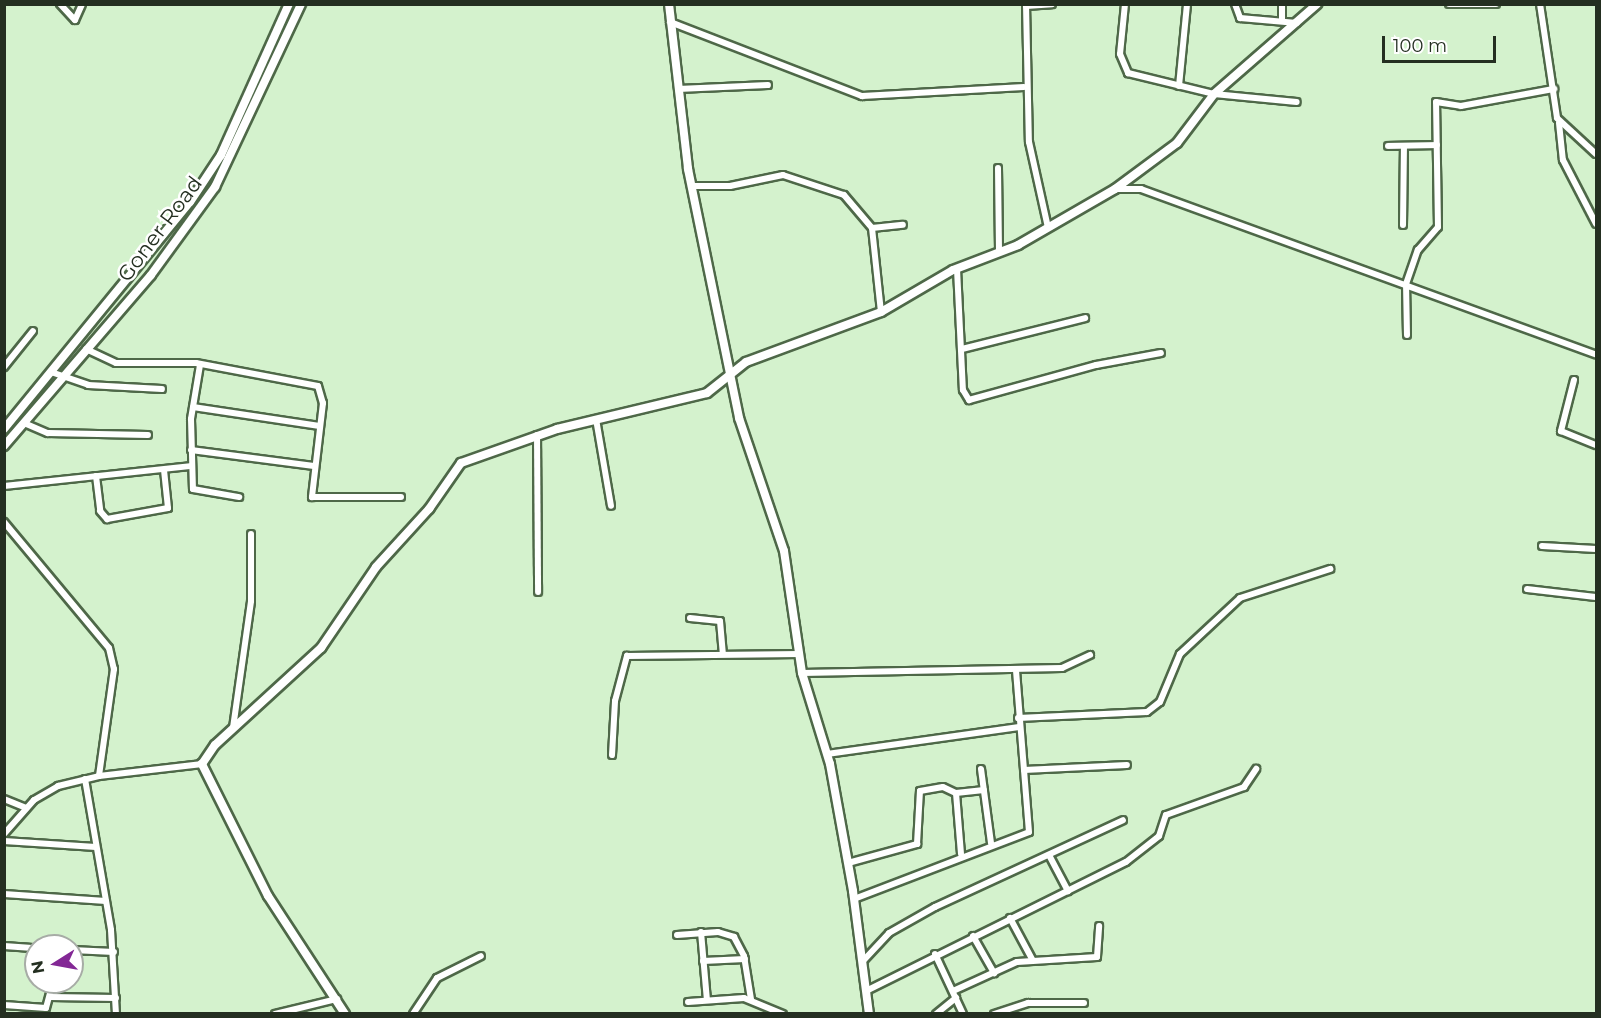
<!DOCTYPE html>
<html>
<head>
<meta charset="utf-8">
<style>
  body { margin:0 }
  #map { position:relative; width:1601px; height:1018px; overflow:hidden; background:#d4f2cd; font-family:Montserrat,sans-serif }
  div>[style] { position:absolute }
  [style*='--x'] { left:calc(var(--x)*1px); top:calc(var(--y)*1px); width:calc(var(--w)*1px); rotate:calc(var(--a)*1deg) }
  .roads { filter:drop-shadow(2px 0 #4e6848) drop-shadow(-2px 0 #4e6848) drop-shadow(0 2px #4e6848) drop-shadow(0 -2px #4e6848) }
  .minor>* { height:6px; margin:-3px; padding:0 3px; transform-origin:3px; border-radius:3px; background:#fff }
  .tertiary>* { height:8px; margin:-4px; padding:0 4px; transform-origin:4px; border-radius:4px; background:#fff }
  span { translate:-50% -50%; white-space:nowrap; text-align:center; line-height:1.15; -webkit-text-stroke:5px #fff; paint-order:stroke }
  .street-label { font-size:21px; color:#242f21 }
  .frame { position:absolute; inset:0; border:6px solid #242f21; pointer-events:none }
  .north { position:absolute; left:24px; top:934px; width:60px; height:60px; box-sizing:border-box; background:#fff; border:2px solid #a7aca6; border-radius:50%; rotate:259deg; font-size:16px; font-weight:700; line-height:24px; text-align:center; color:#242f21 }
  .north::after { content:''; display:block; margin:auto; width:21px; height:27px; background:#832895; clip-path:polygon(50% 0,100% 100%,50% 72%,0 100%) }
  .scale { position:absolute; left:1382px; top:36px; width:114px; height:27px; box-sizing:border-box; border:3px solid #242f21; border-top:0; padding-left:8px; font-size:18px; line-height:21px; white-space:nowrap; color:#242f21; -webkit-text-stroke:4px #fff; paint-order:stroke }
</style>
</head>
<body>
<div id="map">
  <div class="roads">
    <div class="minor">
      <div style="--x:60;--y:4;--w:22;--a:47"></div>
      <div style="--x:75;--y:20;--w:17;--a:-66"></div>
      <div style="--x:1026;--y:4;--w:138;--a:88.8"></div>
      <div style="--x:1029;--y:142;--w:88;--a:77.5"></div>
      <div style="--x:1125;--y:4;--w:50;--a:95.7"></div>
      <div style="--x:1120;--y:54;--w:21;--a:67"></div>
      <div style="--x:1128;--y:73;--w:89;--a:13.7"></div>
      <div style="--x:1214;--y:94;--w:83;--a:5.5"></div>
      <div style="--x:1235;--y:4;--w:15;--a:70"></div>
      <div style="--x:1240;--y:18;--w:57;--a:5"></div>
      <div style="--x:1282;--y:4;--w:17;--a:90"></div>
      <div style="--x:1449;--y:4;--w:47;--a:0"></div>
      <div style="--x:1540;--y:4;--w:115;--a:81.5"></div>
      <div style="--x:1557;--y:118;--w:53;--a:42.7"></div>
      <div style="--x:1026;--y:6;--w:26;--a:-4"></div>
      <div style="--x:670;--y:22;--w:206;--a:21.1"></div>
      <div style="--x:862;--y:96;--w:162;--a:-3.2"></div>
      <div style="--x:1179;--y:86;--w:82;--a:-84.4"></div>
      <div style="--x:678;--y:89;--w:90;--a:-2.5"></div>
      <div style="--x:1559;--y:123;--w:37;--a:84"></div>
      <div style="--x:1563;--y:160;--w:72;--a:62.7"></div>
      <div style="--x:1388;--y:146;--w:49;--a:-1.2"></div>
      <div style="--x:998;--y:168;--w:84;--a:89.3"></div>
      <div style="--x:692;--y:186;--w:38;--a:0"></div>
      <div style="--x:730;--y:186;--w:54;--a:-11.7"></div>
      <div style="--x:783;--y:175;--w:64;--a:18.2"></div>
      <div style="--x:844;--y:195;--w:43;--a:49.7"></div>
      <div style="--x:872;--y:228;--w:84;--a:83.9"></div>
      <div style="--x:1115;--y:189;--w:26;--a:0"></div>
      <div style="--x:1141;--y:189;--w:484;--a:20"></div>
      <div style="--x:1403;--y:225;--w:79;--a:-89.3"></div>
      <div style="--x:872;--y:228;--w:31;--a:-6"></div>
      <div style="--x:957;--y:269;--w:121;--a:87.2"></div>
      <div style="--x:963;--y:390;--w:12;--a:59"></div>
      <div style="--x:969;--y:400;--w:132;--a:-15.4"></div>
      <div style="--x:1096;--y:365;--w:66;--a:-10.5"></div>
      <div style="--x:1407;--y:335;--w:51;--a:-91.1"></div>
      <div style="--x:1406;--y:284;--w:36;--a:-71"></div>
      <div style="--x:1418;--y:250;--w:30;--a:-49"></div>
      <div style="--x:1438;--y:227;--w:125;--a:-90.9"></div>
      <div style="--x:1436;--y:102;--w:25;--a:9"></div>
      <div style="--x:1461;--y:106;--w:95;--a:-10.4"></div>
      <div style="--x:86;--y:349;--w:33;--a:25"></div>
      <div style="--x:116;--y:363;--w:80;--a:0"></div>
      <div style="--x:196;--y:363;--w:124;--a:10.7"></div>
      <div style="--x:318;--y:386;--w:18;--a:74"></div>
      <div style="--x:323;--y:403;--w:95;--a:96.7"></div>
      <div style="--x:312;--y:497;--w:89;--a:0"></div>
      <div style="--x:962;--y:349;--w:127;--a:-14.1"></div>
      <div style="--x:200;--y:365;--w:55;--a:99.5"></div>
      <div style="--x:191;--y:419;--w:70;--a:88.4"></div>
      <div style="--x:193;--y:489;--w:47;--a:9.9"></div>
      <div style="--x:4;--y:367;--w:46;--a:-51.1"></div>
      <div style="--x:51;--y:372;--w:39;--a:19"></div>
      <div style="--x:88;--y:385;--w:74;--a:3.1"></div>
      <div style="--x:1574;--y:380;--w:53;--a:104.3"></div>
      <div style="--x:1561;--y:431;--w:38;--a:22"></div>
      <div style="--x:193;--y:407;--w:128;--a:8.5"></div>
      <div style="--x:596;--y:419;--w:88;--a:80.2"></div>
      <div style="--x:24;--y:423;--w:26;--a:23"></div>
      <div style="--x:48;--y:433;--w:100;--a:1.1"></div>
      <div style="--x:537;--y:435;--w:157;--a:89.6"></div>
      <div style="--x:191;--y:450;--w:124;--a:7.4"></div>
      <div style="--x:96;--y:476;--w:35;--a:83"></div>
      <div style="--x:100;--y:511;--w:11;--a:49"></div>
      <div style="--x:107;--y:519;--w:62;--a:-10.2"></div>
      <div style="--x:168;--y:508;--w:38;--a:-96"></div>
      <div style="--x:4;--y:486;--w:187;--a:-6.1"></div>
      <div style="--x:4;--y:522;--w:164;--a:50.2"></div>
      <div style="--x:109;--y:648;--w:22;--a:77"></div>
      <div style="--x:114;--y:669;--w:108;--a:98"></div>
      <div style="--x:1542;--y:546;--w:54;--a:3.2"></div>
      <div style="--x:1527;--y:589;--w:69;--a:6.6"></div>
      <div style="--x:690;--y:618;--w:30;--a:6"></div>
      <div style="--x:720;--y:621;--w:32;--a:85"></div>
      <div style="--x:802;--y:673;--w:260;--a:-1.1"></div>
      <div style="--x:1062;--y:668;--w:31;--a:-25"></div>
      <div style="--x:1018;--y:718;--w:129;--a:-2.7"></div>
      <div style="--x:1147;--y:712;--w:16;--a:-38"></div>
      <div style="--x:1160;--y:702;--w:52;--a:-67.4"></div>
      <div style="--x:1180;--y:654;--w:82;--a:-43"></div>
      <div style="--x:1240;--y:598;--w:95;--a:-17.9"></div>
      <div style="--x:233;--y:728;--w:128;--a:-81.9"></div>
      <div style="--x:251;--y:601;--w:67;--a:-90"></div>
      <div style="--x:827;--y:754;--w:194;--a:-8"></div>
      <div style="--x:612;--y:755;--w:54;--a:-86.8"></div>
      <div style="--x:615;--y:701;--w:47;--a:-75.1"></div>
      <div style="--x:627;--y:656;--w:173;--a:-0.7"></div>
      <div style="--x:981;--y:769;--w:75;--a:82.3"></div>
      <div style="--x:1024;--y:770;--w:103;--a:-2.8"></div>
      <div style="--x:85;--y:779;--w:153;--a:80.2"></div>
      <div style="--x:111;--y:930;--w:84;--a:86.6"></div>
      <div style="--x:956;--y:793;--w:28;--a:-6"></div>
      <div style="--x:4;--y:799;--w:24;--a:22"></div>
      <div style="--x:4;--y:834;--w:45;--a:-48.6"></div>
      <div style="--x:34;--y:800;--w:28;--a:-30"></div>
      <div style="--x:58;--y:786;--w:42;--a:-13.7"></div>
      <div style="--x:99;--y:776;--w:104;--a:-6.6"></div>
      <div style="--x:4;--y:841;--w:92;--a:3.7"></div>
      <div style="--x:1049;--y:855;--w:41;--a:62.2"></div>
      <div style="--x:848;--y:863;--w:72;--a:-15.4"></div>
      <div style="--x:917;--y:844;--w:53;--a:-86.8"></div>
      <div style="--x:920;--y:791;--w:23;--a:-10"></div>
      <div style="--x:943;--y:787;--w:14;--a:25"></div>
      <div style="--x:956;--y:793;--w:61;--a:85.3"></div>
      <div style="--x:4;--y:894;--w:102;--a:3.9"></div>
      <div style="--x:854;--y:899;--w:187;--a:-20.9"></div>
      <div style="--x:1029;--y:832;--w:163;--a:-94.6"></div>
      <div style="--x:1010;--y:918;--w:47;--a:61.8"></div>
      <div style="--x:701;--y:932;--w:68;--a:85"></div>
      <div style="--x:677;--y:935;--w:41;--a:-4.2"></div>
      <div style="--x:718;--y:932;--w:17;--a:17"></div>
      <div style="--x:734;--y:937;--w:21;--a:62"></div>
      <div style="--x:744;--y:956;--w:44;--a:80.8"></div>
      <div style="--x:973;--y:936;--w:43;--a:60.4"></div>
      <div style="--x:4;--y:946;--w:32;--a:4"></div>
      <div style="--x:72;--y:950;--w:42;--a:2.7"></div>
      <div style="--x:935;--y:954;--w:66;--a:65"></div>
      <div style="--x:703;--y:961;--w:42;--a:-2.7"></div>
      <div style="--x:863;--y:961;--w:38;--a:-47"></div>
      <div style="--x:889;--y:933;--w:53;--a:-29.5"></div>
      <div style="--x:935;--y:907;--w:207;--a:-24.8"></div>
      <div style="--x:866;--y:991;--w:290;--a:-26.4"></div>
      <div style="--x:1126;--y:862;--w:42;--a:-38.2"></div>
      <div style="--x:1159;--y:836;--w:22;--a:-72"></div>
      <div style="--x:1166;--y:815;--w:83;--a:-19.7"></div>
      <div style="--x:1244;--y:787;--w:22;--a:-56"></div>
      <div style="--x:953;--y:991;--w:70;--a:-24.4"></div>
      <div style="--x:1017;--y:962;--w:80;--a:-3.6"></div>
      <div style="--x:1097;--y:957;--w:31;--a:-86"></div>
      <div style="--x:51;--y:997;--w:65;--a:0.9"></div>
      <div style="--x:688;--y:1002;--w:56;--a:-4.1"></div>
      <div style="--x:744;--y:998;--w:42;--a:22.3"></div>
      <div style="--x:4;--y:1005;--w:42;--a:4.1"></div>
      <div style="--x:46;--y:1008;--w:27;--a:-75"></div>
      <div style="--x:275;--y:1014;--w:64;--a:-13.6"></div>
      <div style="--x:413;--y:1014;--w:43;--a:-56.3"></div>
      <div style="--x:437;--y:978;--w:49;--a:-26.6"></div>
      <div style="--x:936;--y:1014;--w:26;--a:-39"></div>
      <div style="--x:994;--y:1014;--w:36;--a:-18"></div>
      <div style="--x:1028;--y:1003;--w:56;--a:0"></div>
    </div>
    <div class="tertiary">
      <div style="--x:669;--y:4;--w:166;--a:83.4"></div>
      <div style="--x:688;--y:169;--w:254;--a:78.4"></div>
      <div style="--x:739;--y:418;--w:140;--a:71.3"></div>
      <div style="--x:784;--y:551;--w:123;--a:81.6"></div>
      <div style="--x:802;--y:673;--w:95;--a:72.9"></div>
      <div style="--x:830;--y:764;--w:129;--a:79.7"></div>
      <div style="--x:853;--y:891;--w:124;--a:82.6"></div>
      <div style="--x:4;--y:429;--w:293;--a:-50.7"></div>
      <div style="--x:190;--y:202;--w:56;--a:-56.6"></div>
      <div style="--x:221;--y:155;--w:166;--a:-65.8"></div>
      <div style="--x:4;--y:446;--w:225;--a:-49.3"></div>
      <div style="--x:151;--y:275;--w:109;--a:-54"></div>
      <div style="--x:215;--y:187;--w:202;--a:-64.8"></div>
      <div style="--x:345;--y:1014;--w:141;--a:-123.1"></div>
      <div style="--x:268;--y:896;--w:148;--a:-116.6"></div>
      <div style="--x:202;--y:764;--w:23;--a:-56"></div>
      <div style="--x:215;--y:745;--w:144;--a:-42.5"></div>
      <div style="--x:321;--y:648;--w:98;--a:-55.8"></div>
      <div style="--x:376;--y:567;--w:79;--a:-47.6"></div>
      <div style="--x:429;--y:509;--w:56;--a:-55.2"></div>
      <div style="--x:461;--y:463;--w:102;--a:-19.5"></div>
      <div style="--x:557;--y:429;--w:154;--a:-13.5"></div>
      <div style="--x:707;--y:393;--w:50;--a:-38.5"></div>
      <div style="--x:746;--y:362;--w:144;--a:-20.3"></div>
      <div style="--x:881;--y:312;--w:83;--a:-30.3"></div>
      <div style="--x:953;--y:270;--w:70;--a:-21"></div>
      <div style="--x:1018;--y:245;--w:112;--a:-30"></div>
      <div style="--x:1115;--y:189;--w:77;--a:-36.6"></div>
      <div style="--x:1177;--y:143;--w:61;--a:-52.9"></div>
      <div style="--x:1214;--y:94;--w:137;--a:-41.1"></div>
    </div>
  </div>
  <div class="street-label">
    <span style="left:160px;top:229px;rotate:-53deg">Goner Road</span>
  </div>
  <div class="frame"></div>
  <div class="north">N</div>
  <div class="scale">100 m</div>
</div>
</body>
</html>
